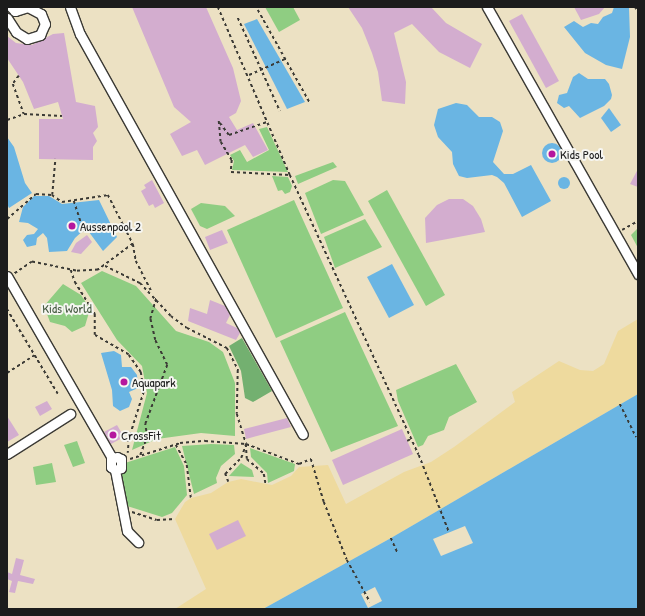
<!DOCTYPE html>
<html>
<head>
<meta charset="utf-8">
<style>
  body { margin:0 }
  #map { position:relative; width:645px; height:616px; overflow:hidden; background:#ece1c3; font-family:"Patrick Hand",sans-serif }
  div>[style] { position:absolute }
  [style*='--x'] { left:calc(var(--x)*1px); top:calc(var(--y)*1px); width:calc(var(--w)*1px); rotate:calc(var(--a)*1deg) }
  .green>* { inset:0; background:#8fcd82 }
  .forest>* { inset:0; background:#73b070 }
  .sand>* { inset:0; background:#eeda9e }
  .water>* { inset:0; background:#6ab5e3 }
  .round { border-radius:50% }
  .pier>* { inset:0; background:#ece1c3 }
  .building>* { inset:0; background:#d3adcf }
  .path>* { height:1.5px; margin-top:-0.75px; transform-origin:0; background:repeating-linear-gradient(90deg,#3b3a35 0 3px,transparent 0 6px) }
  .roads { filter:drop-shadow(1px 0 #3b3a35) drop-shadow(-1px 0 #3b3a35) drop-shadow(0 1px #3b3a35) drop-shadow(0 -1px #3b3a35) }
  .minor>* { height:9px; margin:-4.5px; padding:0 4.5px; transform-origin:4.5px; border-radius:4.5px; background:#fff }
  .dots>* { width:11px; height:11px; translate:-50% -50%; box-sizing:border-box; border:2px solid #f6f6f2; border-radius:50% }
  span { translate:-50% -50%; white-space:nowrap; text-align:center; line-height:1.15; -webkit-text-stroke:4px #f6f6f2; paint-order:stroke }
  .poi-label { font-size:13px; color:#1c1c1c }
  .left { translate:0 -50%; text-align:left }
  .park-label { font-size:13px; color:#445a40 }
  .frame { position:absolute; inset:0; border:8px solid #1c1c1c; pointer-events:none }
</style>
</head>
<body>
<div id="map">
  <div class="green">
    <div style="clip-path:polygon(265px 7px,293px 7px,300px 20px,279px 32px)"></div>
    <div style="clip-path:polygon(267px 127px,288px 172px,232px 170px,234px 161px,230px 155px,240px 150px,247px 162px,269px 150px,259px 129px)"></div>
    <div style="clip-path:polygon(333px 162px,337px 167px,298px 184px,295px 176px)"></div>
    <div style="clip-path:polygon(272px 176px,288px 177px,292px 186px,290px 192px,285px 194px,282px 190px,278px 191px)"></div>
    <div style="clip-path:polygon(333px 180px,345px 181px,364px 215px,321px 234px,305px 193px)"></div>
    <div style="clip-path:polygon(387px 190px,445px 295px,426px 306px,368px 201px)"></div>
    <div style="clip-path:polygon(294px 200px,343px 308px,276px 338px,227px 230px)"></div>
    <div style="clip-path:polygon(201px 203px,225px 206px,235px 216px,207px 229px,200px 226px,191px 209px)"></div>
    <div style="clip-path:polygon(365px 219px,382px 247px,335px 268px,324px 237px)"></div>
    <div style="clip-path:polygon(638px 228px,638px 248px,631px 235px)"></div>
    <div style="clip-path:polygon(102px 271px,136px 286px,176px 331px,209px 342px,223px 352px,235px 383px,235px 436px,201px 433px,157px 439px,132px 450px,147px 393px,142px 366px,117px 340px,81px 283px)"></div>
    <div style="clip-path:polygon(63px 284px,81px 295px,90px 309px,85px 326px,72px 332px,65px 326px,50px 322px,44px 306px)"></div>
    <div style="clip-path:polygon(345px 312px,398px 426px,331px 452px,280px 341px)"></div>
    <div style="clip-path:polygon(456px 364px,477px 402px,449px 417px,444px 430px,428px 436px,423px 445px,418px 447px,398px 401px,396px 390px)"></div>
    <div style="clip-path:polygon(77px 441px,85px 463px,73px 467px,64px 445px)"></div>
    <div style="clip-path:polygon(211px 444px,234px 445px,235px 454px,221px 466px,216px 478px,217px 483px,194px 494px,182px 446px)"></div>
    <div style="clip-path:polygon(175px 447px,184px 466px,187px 495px,172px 513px,162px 517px,124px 505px,119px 474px,125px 463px)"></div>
    <div style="clip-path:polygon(250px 448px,295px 464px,294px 471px,268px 483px,267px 473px,251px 457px)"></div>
    <div style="clip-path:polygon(52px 463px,56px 482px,36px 485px,33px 467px)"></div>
    <div style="clip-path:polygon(241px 463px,252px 470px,254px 477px,229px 476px)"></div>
  </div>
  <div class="forest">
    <div style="clip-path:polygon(242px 338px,272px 391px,253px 402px,245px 398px,241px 371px,229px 346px)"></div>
  </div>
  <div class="sand">
    <div style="clip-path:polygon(638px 319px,638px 394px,391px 538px,263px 609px,175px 609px,206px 589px,175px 519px,185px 502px,191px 498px,211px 493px,228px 482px,241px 479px,272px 485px,291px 476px,299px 467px,328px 465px,346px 504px,404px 472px,431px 462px,454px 447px,515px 402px,512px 392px,559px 361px,580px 370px,593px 371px,604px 364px,618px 331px)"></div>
  </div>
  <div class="water">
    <div style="clip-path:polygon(614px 7px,629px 7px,630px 37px,622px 69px,606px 65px,585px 53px,564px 27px,574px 21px,583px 27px,591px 23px,598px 24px,603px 17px,612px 13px)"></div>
    <div style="clip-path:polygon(257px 19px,305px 102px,287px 109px,244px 24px)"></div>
    <div style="clip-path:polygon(579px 73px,588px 79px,605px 79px,609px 84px,612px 95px,611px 99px,604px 106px,580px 118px,569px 106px,564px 108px,557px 103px,559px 95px,567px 93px,573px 77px)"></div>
    <div style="clip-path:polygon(456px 103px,467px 105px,479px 117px,492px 117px,500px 122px,503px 131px,493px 162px,504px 174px,513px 174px,531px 165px,551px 201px,522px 217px,504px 183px,497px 177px,492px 175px,467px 178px,459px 176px,453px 164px,452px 152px,438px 137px,434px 125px,438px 109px)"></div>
    <div style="clip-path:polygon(609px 108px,621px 125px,611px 132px,601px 118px)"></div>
    <div style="clip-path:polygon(7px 137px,14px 147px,25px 183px,32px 193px,9px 208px,7px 204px)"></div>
    <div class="round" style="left:542px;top:143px;width:20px;height:20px"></div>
    <div class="round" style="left:558px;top:177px;width:12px;height:12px"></div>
    <div style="clip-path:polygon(34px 196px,49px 196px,62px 204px,99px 200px,117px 237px,103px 251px,86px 228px,75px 238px,67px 251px,49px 252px,47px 238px,43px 233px,37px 238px,36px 245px,27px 247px,23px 240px,27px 235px,34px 234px,38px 229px,28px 223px,19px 222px,23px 207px)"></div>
    <div style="clip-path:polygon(392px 264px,414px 305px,389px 318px,367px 277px)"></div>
    <div style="clip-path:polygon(114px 351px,121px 355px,122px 367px,131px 367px,137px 375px,138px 388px,129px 392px,132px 399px,129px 407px,120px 411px,113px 406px,112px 390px,101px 353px)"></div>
    <div style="clip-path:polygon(638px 394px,638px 609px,263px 609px,391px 538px)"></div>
  </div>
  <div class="pier">
    <div style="clip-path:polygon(465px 526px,473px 543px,441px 556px,433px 539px)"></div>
    <div style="clip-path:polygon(375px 587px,382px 601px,368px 608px,361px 594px)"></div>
  </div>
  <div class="building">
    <div style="clip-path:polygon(132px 7px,206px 7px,233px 68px,241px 101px,236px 113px,229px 117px,237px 130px,253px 123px,268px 150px,253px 157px,245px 145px,205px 165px,197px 150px,182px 156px,170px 134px,191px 122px,174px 107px)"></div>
    <div style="clip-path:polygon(348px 7px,431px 7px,446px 23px,482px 44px,470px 68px,439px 52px,412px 24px,394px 33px,406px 82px,405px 104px,382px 101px,378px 72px,372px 53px,362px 28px)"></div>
    <div style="clip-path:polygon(574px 7px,605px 7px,599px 14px,581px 20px)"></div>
    <div style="clip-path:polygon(522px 14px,559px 81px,546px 88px,509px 21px)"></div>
    <div style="clip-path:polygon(64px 33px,76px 102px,95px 106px,98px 127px,93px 133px,97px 141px,93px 147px,93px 160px,39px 159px,39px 119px,63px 119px,58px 102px,34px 109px,23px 82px,7px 58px,7px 36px,16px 43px,32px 45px,53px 34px)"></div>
    <div style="clip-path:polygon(638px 169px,638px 187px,630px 184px)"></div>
    <div style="clip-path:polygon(152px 180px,164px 203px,155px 208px,153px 204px,149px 206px,141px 191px,146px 188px,144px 185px)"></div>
    <div style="clip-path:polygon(449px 199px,463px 199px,473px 206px,481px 219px,485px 232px,426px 243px,425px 218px,437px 205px)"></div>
    <div style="clip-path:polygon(222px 230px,228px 243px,210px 250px,205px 237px)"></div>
    <div style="clip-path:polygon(87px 235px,92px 242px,81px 254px,71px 252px,76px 243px)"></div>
    <div style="clip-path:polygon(210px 300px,225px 306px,230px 315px,226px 323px,237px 328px,240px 333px,236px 340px,188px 321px,190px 308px,207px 314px)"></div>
    <div style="clip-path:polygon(47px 401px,52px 409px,40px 416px,35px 407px)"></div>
    <div style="clip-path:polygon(7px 416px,19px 435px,7px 442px)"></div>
    <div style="clip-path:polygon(287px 418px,291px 427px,246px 439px,244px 429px)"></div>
    <div style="clip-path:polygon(117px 425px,124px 437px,111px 444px,104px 432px)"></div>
    <div style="clip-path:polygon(402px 429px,413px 454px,343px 485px,332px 460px)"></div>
    <div style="clip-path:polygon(238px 520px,246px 536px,217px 550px,209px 534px)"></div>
    <div style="clip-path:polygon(16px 558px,24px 560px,20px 575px,35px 579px,33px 584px,18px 581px,15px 593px,9px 592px,12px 581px,7px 579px,7px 572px,12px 574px)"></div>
  </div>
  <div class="path">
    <div style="--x:218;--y:7;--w:183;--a:66.8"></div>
    <div style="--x:635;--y:7;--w:5;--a:53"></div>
    <div style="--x:258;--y:10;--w:107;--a:60.8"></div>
    <div style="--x:238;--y:18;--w:102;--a:65.7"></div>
    <div style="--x:249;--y:75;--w:39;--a:-24"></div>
    <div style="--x:19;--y:76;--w:10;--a:127"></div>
    <div style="--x:13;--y:84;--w:32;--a:70"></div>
    <div style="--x:7;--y:120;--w:18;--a:-19"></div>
    <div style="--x:24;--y:114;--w:38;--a:3"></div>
    <div style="--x:219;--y:121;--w:21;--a:85"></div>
    <div style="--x:221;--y:142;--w:21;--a:59"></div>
    <div style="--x:232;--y:160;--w:12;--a:95"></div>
    <div style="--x:231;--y:172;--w:59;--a:2.9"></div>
    <div style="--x:290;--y:175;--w:308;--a:65.3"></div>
    <div style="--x:419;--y:455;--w:83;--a:68.7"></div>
    <div style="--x:220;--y:123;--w:15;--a:53"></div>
    <div style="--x:229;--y:135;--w:40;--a:-18.9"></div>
    <div style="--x:52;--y:195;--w:36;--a:-85"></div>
    <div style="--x:74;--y:201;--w:33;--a:72"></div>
    <div style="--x:7;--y:219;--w:38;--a:-41"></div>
    <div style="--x:36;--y:194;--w:16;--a:4"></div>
    <div style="--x:52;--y:195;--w:12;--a:35"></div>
    <div style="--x:62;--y:202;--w:47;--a:-8.7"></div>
    <div style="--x:108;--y:195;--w:55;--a:63"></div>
    <div style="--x:133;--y:244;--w:44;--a:143.4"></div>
    <div style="--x:98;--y:270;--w:22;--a:177"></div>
    <div style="--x:76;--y:271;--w:45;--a:-168.4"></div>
    <div style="--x:32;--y:262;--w:22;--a:146"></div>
    <div style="--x:622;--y:230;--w:18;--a:-29"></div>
    <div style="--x:133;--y:244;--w:17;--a:80"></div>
    <div style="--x:136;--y:261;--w:35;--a:63"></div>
    <div style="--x:105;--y:266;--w:39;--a:26"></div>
    <div style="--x:140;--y:283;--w:45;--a:46.8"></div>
    <div style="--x:171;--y:316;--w:20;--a:37"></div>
    <div style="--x:187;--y:328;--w:45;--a:26.6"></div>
    <div style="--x:227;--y:348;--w:25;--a:63"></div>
    <div style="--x:238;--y:370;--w:44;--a:91.3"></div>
    <div style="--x:237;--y:414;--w:31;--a:73"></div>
    <div style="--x:71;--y:270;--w:13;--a:72"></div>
    <div style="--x:75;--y:282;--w:38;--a:58"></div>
    <div style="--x:95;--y:314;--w:21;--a:90"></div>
    <div style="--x:95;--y:335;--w:39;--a:30"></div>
    <div style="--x:129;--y:355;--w:21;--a:55"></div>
    <div style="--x:141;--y:372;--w:20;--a:81"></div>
    <div style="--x:144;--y:392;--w:49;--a:107.7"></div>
    <div style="--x:129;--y:439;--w:14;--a:94"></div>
    <div style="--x:7;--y:309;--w:99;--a:59"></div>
    <div style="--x:7;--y:373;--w:33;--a:-33"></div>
    <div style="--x:620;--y:404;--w:37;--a:64"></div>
    <div style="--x:407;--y:441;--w:4;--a:-27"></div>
    <div style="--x:176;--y:445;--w:23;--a:61"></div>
    <div style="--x:187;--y:465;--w:33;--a:83"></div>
    <div style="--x:140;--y:455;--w:19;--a:-69"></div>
    <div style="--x:147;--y:437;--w:13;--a:-99"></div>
    <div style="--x:145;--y:424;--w:63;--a:-69.6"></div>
    <div style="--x:167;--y:365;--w:28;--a:-116"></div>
    <div style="--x:155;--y:340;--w:22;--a:-103"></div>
    <div style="--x:150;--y:319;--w:22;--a:-74"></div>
    <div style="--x:130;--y:459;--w:52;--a:-17.7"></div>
    <div style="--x:180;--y:443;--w:25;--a:-5"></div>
    <div style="--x:205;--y:441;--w:41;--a:4.2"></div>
    <div style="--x:246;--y:444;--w:57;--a:20.7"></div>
    <div style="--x:299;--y:464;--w:13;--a:-23"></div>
    <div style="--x:311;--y:459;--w:45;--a:73.2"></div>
    <div style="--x:324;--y:502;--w:62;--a:68.4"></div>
    <div style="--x:347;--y:560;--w:48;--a:61.3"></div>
    <div style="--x:228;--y:482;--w:9;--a:-111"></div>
    <div style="--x:225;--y:474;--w:23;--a:-45"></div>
    <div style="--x:241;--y:458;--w:15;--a:-70"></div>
    <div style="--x:246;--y:444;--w:15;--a:86"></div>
    <div style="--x:247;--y:459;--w:23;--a:41"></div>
    <div style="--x:264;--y:474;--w:11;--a:80"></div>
    <div style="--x:132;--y:512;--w:26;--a:18"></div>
    <div style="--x:157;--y:520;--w:18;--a:-3"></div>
    <div style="--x:391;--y:538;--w:17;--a:66"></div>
  </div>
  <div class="roads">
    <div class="minor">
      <div style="--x:70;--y:7;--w:29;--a:70"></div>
      <div style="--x:80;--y:34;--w:458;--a:60.9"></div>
      <div style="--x:487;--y:7;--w:307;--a:60.5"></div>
      <div style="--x:7;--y:18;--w:17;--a:57"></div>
      <div style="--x:16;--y:32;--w:13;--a:32"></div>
      <div style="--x:27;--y:39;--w:14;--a:-17"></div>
      <div style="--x:40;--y:35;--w:12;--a:-66"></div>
      <div style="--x:45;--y:24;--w:11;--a:-112"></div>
      <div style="--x:41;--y:14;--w:15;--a:-152"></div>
      <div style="--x:28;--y:7;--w:14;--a:163"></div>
      <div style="--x:15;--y:11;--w:6;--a:-135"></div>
      <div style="--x:7;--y:276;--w:208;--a:60"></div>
      <div style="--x:111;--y:456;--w:11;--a:90"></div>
      <div style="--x:111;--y:467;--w:5;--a:37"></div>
      <div style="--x:115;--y:470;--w:6;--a:-18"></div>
      <div style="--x:121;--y:468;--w:9;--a:-90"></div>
      <div style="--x:121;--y:459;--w:4;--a:-153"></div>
      <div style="--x:117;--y:457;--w:6;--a:162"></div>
      <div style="--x:7;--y:454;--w:75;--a:-32.4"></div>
      <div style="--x:115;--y:470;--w:62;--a:78.9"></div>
      <div style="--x:127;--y:531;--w:16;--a:45"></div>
    </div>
  </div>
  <div class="dots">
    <div style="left:552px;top:154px;background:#b5179e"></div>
    <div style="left:72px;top:226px;background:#b5179e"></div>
    <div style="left:124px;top:382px;background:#b5179e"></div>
    <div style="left:113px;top:435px;background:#b5179e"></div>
  </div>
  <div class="poi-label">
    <span class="left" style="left:560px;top:154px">Kids Pool</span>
    <span class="left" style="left:80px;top:226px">Aussenpool 2</span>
    <span class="left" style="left:132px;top:382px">Aquapark</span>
    <span class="left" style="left:121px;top:435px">CrossFit</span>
  </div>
  <div class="park-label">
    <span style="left:67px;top:308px">Kids World</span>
  </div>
  <div class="frame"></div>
</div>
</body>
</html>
